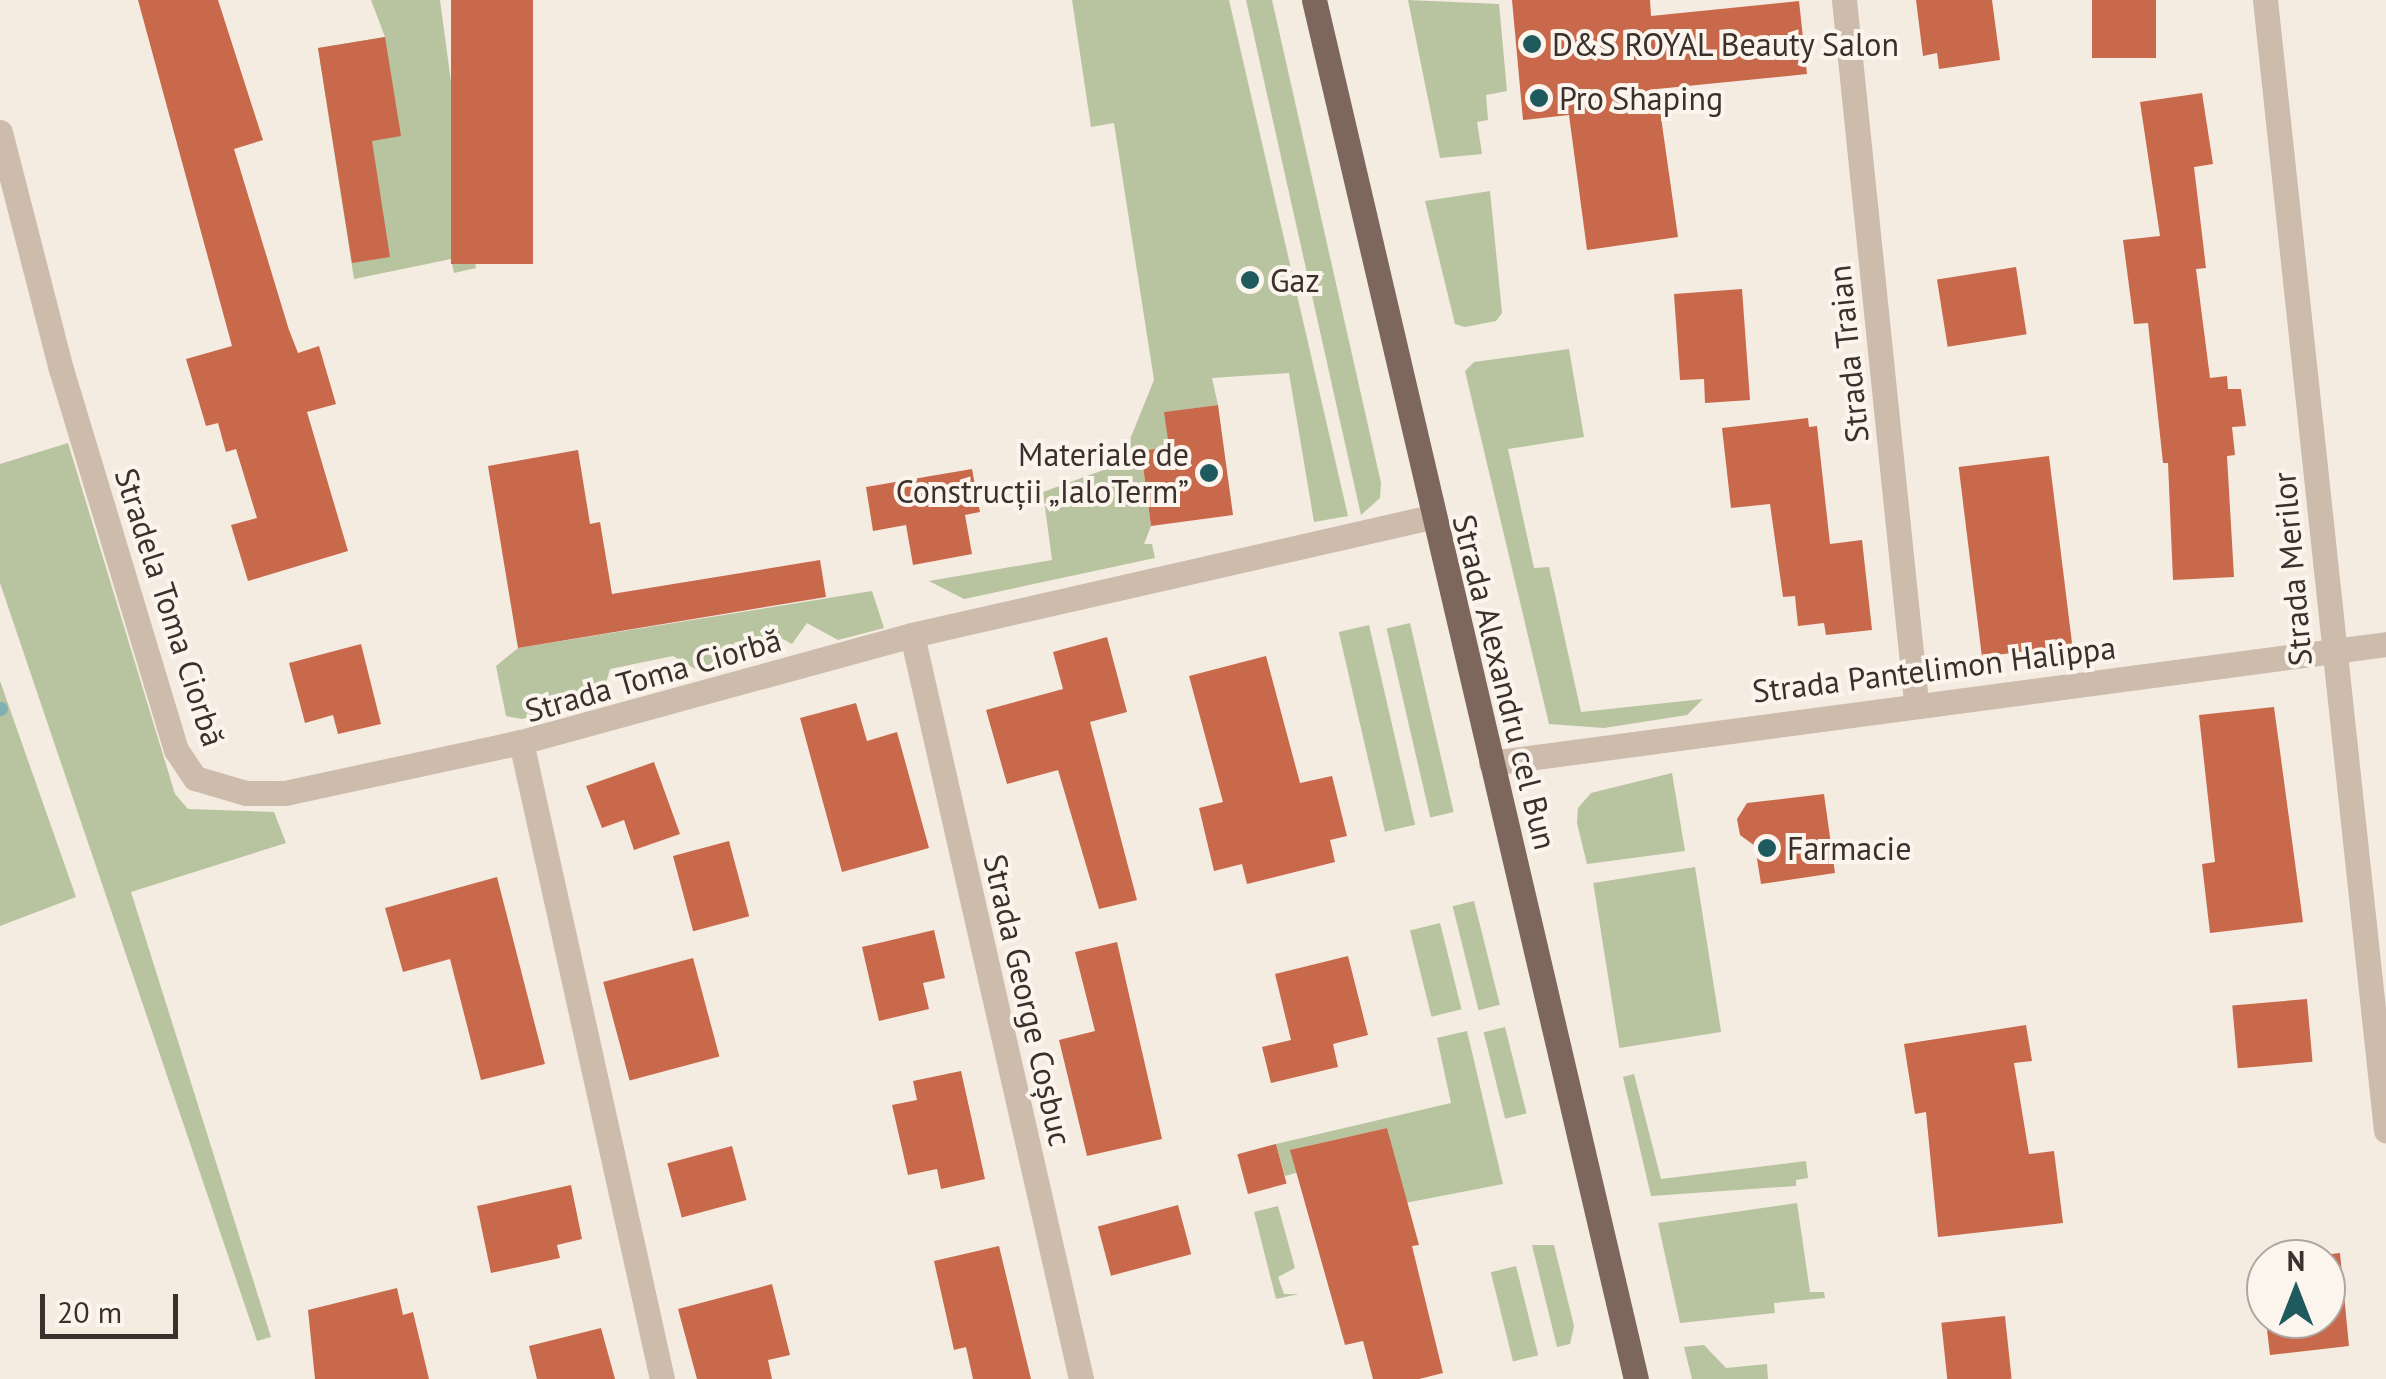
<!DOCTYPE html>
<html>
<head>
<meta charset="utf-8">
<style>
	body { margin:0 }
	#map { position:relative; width:2386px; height:1379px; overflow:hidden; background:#f4ebe1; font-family:"PT Sans",sans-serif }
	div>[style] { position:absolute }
	.green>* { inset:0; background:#b8c4a0; transform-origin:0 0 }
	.stream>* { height:14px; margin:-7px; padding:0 7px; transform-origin:7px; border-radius:7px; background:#7fb0b2 }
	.building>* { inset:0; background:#c8694b; transform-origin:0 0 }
	.minor>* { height:25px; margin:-12.5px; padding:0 12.5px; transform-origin:12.5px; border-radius:12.5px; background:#cdbbac }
	.major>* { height:25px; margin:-12.5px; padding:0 12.5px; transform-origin:12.5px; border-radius:12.5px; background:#7d675c }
	.dots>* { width:28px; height:28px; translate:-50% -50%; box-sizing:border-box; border:5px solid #fbf5ee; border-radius:50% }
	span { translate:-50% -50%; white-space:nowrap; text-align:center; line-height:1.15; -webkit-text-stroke:8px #fbf5ee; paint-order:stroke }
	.poi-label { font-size:32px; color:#3b302b }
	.left { translate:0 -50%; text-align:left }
	.right { translate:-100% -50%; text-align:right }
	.street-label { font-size:32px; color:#3b302b }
	.north { position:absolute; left:2246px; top:1239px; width:100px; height:100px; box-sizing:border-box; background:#fbf5ee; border:2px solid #aea6a0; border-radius:50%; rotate:0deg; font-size:28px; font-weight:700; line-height:40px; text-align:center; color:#3b302b }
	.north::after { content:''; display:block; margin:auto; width:35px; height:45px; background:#1f5a5e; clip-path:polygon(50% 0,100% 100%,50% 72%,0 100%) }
	.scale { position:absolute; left:40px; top:1294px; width:138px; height:45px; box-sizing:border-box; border:5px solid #3b302b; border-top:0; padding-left:12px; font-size:30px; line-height:35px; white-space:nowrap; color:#3b302b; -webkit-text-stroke:8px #fbf5ee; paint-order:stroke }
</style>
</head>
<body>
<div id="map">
	<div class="green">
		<div style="clip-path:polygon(371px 0,440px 0,476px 268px,454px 273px,451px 259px,354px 279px,318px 48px,385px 37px)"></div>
		<div style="clip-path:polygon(1072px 0,1229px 0,1348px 516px,1314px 522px,1289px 373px,1212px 378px,1218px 405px,1165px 412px,1169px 447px,1141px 452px,1151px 526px,1144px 544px,1152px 544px,1155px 558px,964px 599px,929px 581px,1052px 560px,1043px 492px,1120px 464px,1154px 380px,1114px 123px,1091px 127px)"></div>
		<div style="clip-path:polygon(1246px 0,1272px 0,1381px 483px,1380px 498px,1361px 515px)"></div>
		<div style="clip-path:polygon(1408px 0,1499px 4px,1507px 91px,1486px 95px,1488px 120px,1477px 122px,1482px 154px,1440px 158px)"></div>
		<div style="clip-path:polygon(1490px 191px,1502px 313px,1496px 321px,1465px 327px,1455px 324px,1425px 201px)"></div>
		<div style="clip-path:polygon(1569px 349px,1584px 437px,1508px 449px,1534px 568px,1549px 567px,1581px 712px,1703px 699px,1687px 715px,1604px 728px,1549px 724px,1465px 371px,1474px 362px)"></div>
		<div style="clip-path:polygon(68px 443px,175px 794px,188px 809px,274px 812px,286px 843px,131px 892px,271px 1337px,257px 1341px,0 583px,0 464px)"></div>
		<div style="clip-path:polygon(872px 591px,884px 628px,838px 640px,807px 623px,792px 644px,772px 633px,754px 657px,695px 669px,673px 656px,610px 669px,602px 697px,522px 719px,506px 716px,496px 666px,518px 648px)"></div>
		<div style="left:1410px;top:623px;width:194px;height:24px;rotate:77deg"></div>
		<div style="left:1369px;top:625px;width:205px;height:31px;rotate:77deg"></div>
		<div style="clip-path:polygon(0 681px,76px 897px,0 926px)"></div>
		<div style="clip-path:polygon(1672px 773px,1685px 851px,1587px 864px,1577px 823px,1578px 808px,1591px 793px)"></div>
		<div style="left:1695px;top:867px;width:167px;height:103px;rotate:81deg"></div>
		<div style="left:1474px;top:901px;width:107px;height:22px;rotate:76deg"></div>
		<div style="left:1440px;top:923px;width:89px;height:31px;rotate:76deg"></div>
		<div style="left:1505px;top:1027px;width:89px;height:22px;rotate:76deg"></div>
		<div style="clip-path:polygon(1467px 1031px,1503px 1184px,1405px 1203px,1387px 1128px,1308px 1146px,1313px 1168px,1285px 1176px,1276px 1144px,1451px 1103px,1437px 1038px)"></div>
		<div style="clip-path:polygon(1634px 1074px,1661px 1179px,1806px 1161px,1808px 1178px,1796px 1180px,1796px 1186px,1651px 1196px,1623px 1077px)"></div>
		<div style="clip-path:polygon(1797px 1203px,1810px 1292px,1824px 1292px,1825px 1298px,1774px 1303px,1775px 1313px,1680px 1323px,1658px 1223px)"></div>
		<div style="clip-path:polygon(1278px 1206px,1295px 1268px,1278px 1277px,1284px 1294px,1299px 1294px,1276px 1299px,1254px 1212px)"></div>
		<div style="clip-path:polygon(1532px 1245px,1554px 1245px,1574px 1326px,1570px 1344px,1557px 1347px)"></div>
		<div style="left:1516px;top:1266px;width:92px;height:26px;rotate:76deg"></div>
		<div style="clip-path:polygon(1704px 1345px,1726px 1368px,1767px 1364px,1768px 1379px,1692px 1379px,1684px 1347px)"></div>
	</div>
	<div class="stream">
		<div style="left:0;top:709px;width:1px"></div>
	</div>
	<div class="building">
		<div style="clip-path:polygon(138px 0,218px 0,263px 140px,234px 149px,289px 330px,298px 353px,319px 346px,336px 404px,307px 412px,348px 551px,248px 581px,231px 525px,257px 518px,236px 449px,226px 452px,218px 423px,206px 426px,186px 359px,232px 346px)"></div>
		<div style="left:451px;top:0;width:82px;height:264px"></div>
		<div style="clip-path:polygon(1512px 0,1650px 0,1651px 16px,1799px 1px,1807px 74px,1657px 89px,1678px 237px,1587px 250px,1569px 115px,1523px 120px)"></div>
		<div style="clip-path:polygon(1916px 0,1992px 0,2000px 60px,1939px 69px,1937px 53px,1923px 56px)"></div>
		<div style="left:2092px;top:0;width:64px;height:58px"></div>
		<div style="clip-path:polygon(385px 37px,401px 136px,372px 141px,390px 257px,352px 263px,318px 48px)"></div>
		<div style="clip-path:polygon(2202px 93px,2213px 164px,2194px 167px,2206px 268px,2196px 269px,2210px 378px,2227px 376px,2228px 389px,2241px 389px,2246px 426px,2232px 427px,2235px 455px,2227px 456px,2234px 577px,2173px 580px,2168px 463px,2163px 463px,2148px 323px,2134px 324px,2123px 240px,2160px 236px,2140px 102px)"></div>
		<div style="left:2016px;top:267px;width:68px;height:80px;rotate:81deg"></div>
		<div style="clip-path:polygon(1742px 289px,1750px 400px,1705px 403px,1704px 379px,1680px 380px,1674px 294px)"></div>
		<div style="clip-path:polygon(1218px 405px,1233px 515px,1151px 526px,1141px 451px,1169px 447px,1164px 412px)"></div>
		<div style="clip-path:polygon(1808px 418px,1809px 427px,1817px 426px,1830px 544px,1862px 540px,1872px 630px,1826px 635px,1824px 623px,1798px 626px,1795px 596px,1783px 597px,1770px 504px,1731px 508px,1722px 428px)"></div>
		<div style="clip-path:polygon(578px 450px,590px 524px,600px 522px,612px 594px,820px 560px,826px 597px,518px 648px,488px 466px)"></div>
		<div style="left:2049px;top:456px;width:191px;height:91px;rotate:83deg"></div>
		<div style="clip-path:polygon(972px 469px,980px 512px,965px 515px,972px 554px,913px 565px,906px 525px,873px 531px,866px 487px)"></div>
		<div style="clip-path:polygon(1107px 637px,1127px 712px,1090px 722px,1137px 900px,1099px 909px,1058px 770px,1007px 784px,986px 710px,1063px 689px,1053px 652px)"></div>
		<div style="clip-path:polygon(361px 644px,381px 724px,338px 734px,333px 715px,305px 723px,289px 663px)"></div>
		<div style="clip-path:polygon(1266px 656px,1300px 783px,1332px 776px,1347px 836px,1330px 840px,1335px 862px,1247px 884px,1242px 864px,1214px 871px,1199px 808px,1223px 802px,1189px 676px)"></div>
		<div style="clip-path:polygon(856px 703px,867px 741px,897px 732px,929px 848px,842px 872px,800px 718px)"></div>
		<div style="clip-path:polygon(2274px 707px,2303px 922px,2210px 933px,2202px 864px,2215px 862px,2199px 715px)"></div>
		<div style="clip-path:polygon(654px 762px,680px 834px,634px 850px,624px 820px,602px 828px,586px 786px)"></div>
		<div style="clip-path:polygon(1824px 794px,1835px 873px,1761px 884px,1755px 846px,1740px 835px,1737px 819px,1747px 803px)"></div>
		<div style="left:729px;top:841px;width:78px;height:58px;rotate:75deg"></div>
		<div style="clip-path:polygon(497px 877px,545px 1064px,481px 1080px,450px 959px,403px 972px,385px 908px)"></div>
		<div style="clip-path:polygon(934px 930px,945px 978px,923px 983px,929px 1009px,879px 1021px,862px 947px)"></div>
		<div style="clip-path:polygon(1117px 942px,1162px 1139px,1087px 1156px,1059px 1040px,1095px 1031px,1075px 952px)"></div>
		<div style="clip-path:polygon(1348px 956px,1368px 1035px,1333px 1044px,1338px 1067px,1271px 1083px,1262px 1047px,1291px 1040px,1275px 974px)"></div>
		<div style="left:693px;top:958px;width:102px;height:93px;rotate:75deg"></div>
		<div style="left:2307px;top:999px;width:63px;height:75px;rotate:85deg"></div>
		<div style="clip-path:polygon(2026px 1025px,2032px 1061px,2014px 1063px,2029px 1154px,2054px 1151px,2063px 1223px,1938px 1237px,1926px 1112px,1915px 1114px,1904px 1044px)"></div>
		<div style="clip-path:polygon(961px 1071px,985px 1179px,941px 1189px,937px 1169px,908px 1175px,892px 1105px,917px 1100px,913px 1081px)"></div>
		<div style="clip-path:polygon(1387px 1128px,1419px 1245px,1412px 1246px,1443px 1373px,1419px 1379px,1373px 1379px,1363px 1341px,1345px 1345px,1290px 1150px)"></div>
		<div style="left:1276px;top:1144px;width:41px;height:40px;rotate:75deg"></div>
		<div style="left:732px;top:1146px;width:56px;height:67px;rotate:75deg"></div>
		<div style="clip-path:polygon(571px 1185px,582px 1239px,557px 1245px,560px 1258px,491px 1273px,477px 1206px)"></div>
		<div style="left:1178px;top:1205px;width:51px;height:83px;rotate:75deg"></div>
		<div style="clip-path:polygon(999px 1246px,1031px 1379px,973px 1379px,966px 1347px,954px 1350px,934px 1261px)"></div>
		<div style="clip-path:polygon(2340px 1253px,2349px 1346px,2270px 1355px,2259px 1262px,2266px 1261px,2266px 1319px,2326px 1319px,2326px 1259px,2288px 1259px)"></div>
		<div style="clip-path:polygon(772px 1284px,790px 1355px,768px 1360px,772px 1379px,697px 1379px,678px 1309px)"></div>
		<div style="clip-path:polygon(397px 1288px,403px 1315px,413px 1312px,429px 1379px,315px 1379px,308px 1310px)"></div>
		<div style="left:2005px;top:1316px;width:63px;height:64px;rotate:84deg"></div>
		<div style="clip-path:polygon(601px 1328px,615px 1379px,537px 1379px,529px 1346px)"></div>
	</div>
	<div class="minor">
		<div style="left:1844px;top:0;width:706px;rotate:84.14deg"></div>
		<div style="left:2265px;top:0;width:1137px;rotate:83.89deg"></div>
		<div style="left:0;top:132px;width:245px;rotate:75.6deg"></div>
		<div style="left:61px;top:369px;width:398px;rotate:73.2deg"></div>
		<div style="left:176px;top:750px;width:34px;rotate:56deg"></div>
		<div style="left:195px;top:778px;width:53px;rotate:16.4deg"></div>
		<div style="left:246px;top:793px;width:39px"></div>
		<div style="left:285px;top:793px;width:241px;rotate:-12.2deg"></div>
		<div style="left:521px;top:742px;width:405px;rotate:-15.3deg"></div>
		<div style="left:912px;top:635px;width:532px;rotate:-12.81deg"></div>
		<div style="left:912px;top:635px;width:763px;rotate:77.2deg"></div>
		<div style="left:521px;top:742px;width:652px;rotate:77.52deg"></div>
		<div style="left:1491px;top:763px;width:903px;rotate:-7.57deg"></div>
	</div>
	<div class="major">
		<div style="left:1314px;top:0;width:1416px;rotate:76.86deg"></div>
	</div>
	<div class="dots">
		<div style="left:1532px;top:44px;background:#1f5a5e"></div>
		<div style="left:1539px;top:98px;background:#1f5a5e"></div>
		<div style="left:1250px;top:280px;background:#1f5a5e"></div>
		<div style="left:1209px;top:473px;background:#1f5a5e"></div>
		<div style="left:1767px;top:848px;background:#1f5a5e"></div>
	</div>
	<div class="poi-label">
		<span class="left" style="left:1552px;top:44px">D&amp;S ROYAL Beauty Salon</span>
		<span class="left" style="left:1559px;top:98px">Pro Shaping</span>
		<span class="left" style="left:1270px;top:280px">Gaz</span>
		<span class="right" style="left:1189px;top:473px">Materiale de<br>Construcții „IaloTerm”</span>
		<span class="left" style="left:1787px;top:848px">Farmacie</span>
	</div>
	<div class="street-label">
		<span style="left:1848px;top:354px;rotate:-96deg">Strada Traian</span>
		<span style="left:2292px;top:569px;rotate:-95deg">Strada Merilor</span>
		<span style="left:170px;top:607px;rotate:72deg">Stradela Toma Ciorbă</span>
		<span style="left:1934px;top:669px;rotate:-7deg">Strada Pantelimon Halippa</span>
		<span style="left:653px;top:675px;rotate:-16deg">Strada Toma Ciorbă</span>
		<span style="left:1505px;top:682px;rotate:76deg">Strada Alexandru cel Bun</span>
		<span style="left:1028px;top:1000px;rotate:77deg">Strada George Coșbuc</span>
	</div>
	<div class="north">N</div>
	<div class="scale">20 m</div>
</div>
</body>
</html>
